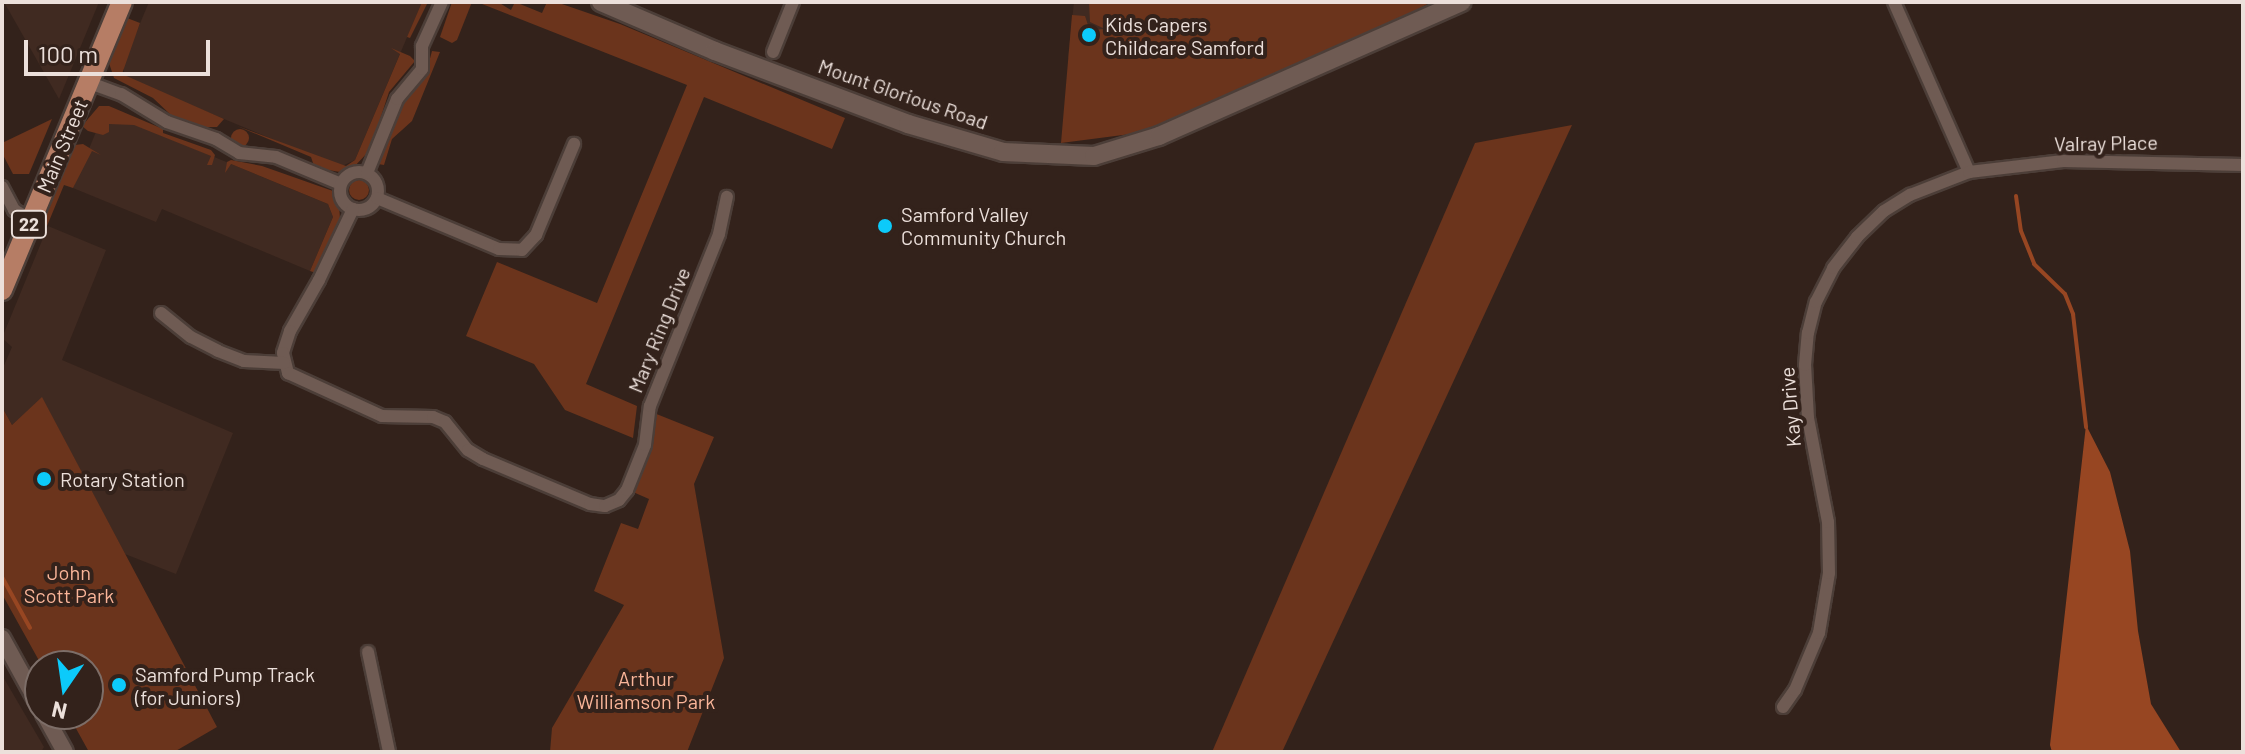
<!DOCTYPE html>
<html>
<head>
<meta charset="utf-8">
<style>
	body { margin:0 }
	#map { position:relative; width:2245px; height:754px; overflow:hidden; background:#33221b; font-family:Barlow,sans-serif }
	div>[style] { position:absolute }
	.built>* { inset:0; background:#402a21 }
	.green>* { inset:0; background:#6b341c }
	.round { border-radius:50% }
	.water>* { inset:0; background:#974622 }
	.stream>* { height:4px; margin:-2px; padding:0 2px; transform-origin:2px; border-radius:2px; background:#974622 }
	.roads { filter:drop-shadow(2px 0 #4c3e38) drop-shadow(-2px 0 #4c3e38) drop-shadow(0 2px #4c3e38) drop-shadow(0 -2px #4c3e38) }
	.minor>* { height:12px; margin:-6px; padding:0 6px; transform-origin:6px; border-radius:6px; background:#6f5b53 }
	.minor>.ring { margin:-6px; padding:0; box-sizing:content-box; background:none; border:12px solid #6f5b53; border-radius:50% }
	.tertiary>* { height:16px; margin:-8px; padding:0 8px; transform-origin:8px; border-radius:8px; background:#6f5b53 }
	.secondary>* { height:18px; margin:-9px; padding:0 9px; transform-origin:9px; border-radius:9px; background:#6f5b53 }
	.primary>* { height:20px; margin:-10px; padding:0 10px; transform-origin:10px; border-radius:10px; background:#b67d65 }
	.dots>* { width:22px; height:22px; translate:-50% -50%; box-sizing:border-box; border:4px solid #33221b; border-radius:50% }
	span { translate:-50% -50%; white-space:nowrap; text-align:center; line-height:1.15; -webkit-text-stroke:8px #33221b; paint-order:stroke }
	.shield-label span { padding:2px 6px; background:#33221b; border:2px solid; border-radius:6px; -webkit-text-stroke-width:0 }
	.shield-label { font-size:18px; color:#ece0db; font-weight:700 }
	.poi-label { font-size:20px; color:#ece0db }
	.left { translate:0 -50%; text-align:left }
	.street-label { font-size:20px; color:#ece0db }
	.park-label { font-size:20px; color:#fab599 }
	.frame { position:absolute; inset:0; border:4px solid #ece0db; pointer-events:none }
	.north { position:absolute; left:24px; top:650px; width:80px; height:80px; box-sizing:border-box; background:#33221b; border:2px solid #7d6e68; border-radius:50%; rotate:193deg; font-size:22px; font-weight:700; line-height:32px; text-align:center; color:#ece0db }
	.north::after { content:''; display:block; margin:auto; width:28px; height:36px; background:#0ccafa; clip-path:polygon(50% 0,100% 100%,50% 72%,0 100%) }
	.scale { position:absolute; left:24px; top:40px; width:186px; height:36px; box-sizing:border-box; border:4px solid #ece0db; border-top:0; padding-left:10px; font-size:24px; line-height:28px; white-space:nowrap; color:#ece0db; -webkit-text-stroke:6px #33221b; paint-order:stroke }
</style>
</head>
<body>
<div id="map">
	<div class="built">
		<div style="clip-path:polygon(4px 2px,99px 2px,59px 99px)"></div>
		<div style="clip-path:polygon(149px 2px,422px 2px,355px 160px,340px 167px,125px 78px,123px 64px)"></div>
		<div style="clip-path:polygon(1074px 2px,1134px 2px,1093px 54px,1068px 58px)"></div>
		<div style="clip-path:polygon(115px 116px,328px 204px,333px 217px,310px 271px,162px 209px,156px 222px,73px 188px,100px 122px)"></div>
		<div style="clip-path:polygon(48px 226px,106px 250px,62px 360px,233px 433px,176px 574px,125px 554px,42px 398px,12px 425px,2px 407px,2px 370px,12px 347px,2px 338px)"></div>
		<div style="clip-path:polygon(2px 675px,44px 747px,41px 752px,2px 752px)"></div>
	</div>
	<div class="green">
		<div style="clip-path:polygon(422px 2px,428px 2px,410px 38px,407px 37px)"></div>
		<div style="clip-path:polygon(452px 2px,472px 2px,457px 40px,452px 43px,440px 37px)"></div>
		<div style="clip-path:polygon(477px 2px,498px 2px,511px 10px,515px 2px,542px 13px,547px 2px,556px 2px,620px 24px,845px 118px,832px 149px,704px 97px,586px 384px,637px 406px,633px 438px,565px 410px,534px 364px,466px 336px,497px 262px,597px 303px,687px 85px)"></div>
		<div style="clip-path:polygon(1089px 2px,1103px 4px,1431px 2px,1352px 46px,1146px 132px,1061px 143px,1072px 15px,1085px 16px,1089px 28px,1085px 33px,1085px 41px,1092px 30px,1105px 29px,1090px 22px)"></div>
		<div style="clip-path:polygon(127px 18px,140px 23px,122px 74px,224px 119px,217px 127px,197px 127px,173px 117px,153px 98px,114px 78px,109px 63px)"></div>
		<div style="clip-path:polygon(391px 48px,410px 56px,415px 61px,389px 92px,370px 150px,353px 168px,340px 172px,322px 169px,314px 166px,311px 157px,237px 126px,346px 166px,355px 160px,400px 54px)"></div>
		<div style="clip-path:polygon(432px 51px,440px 52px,412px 121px,392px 139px,384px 165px,378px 164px,400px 107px,425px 77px)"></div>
		<div style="clip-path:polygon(99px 106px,109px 106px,163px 129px,163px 133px,211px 150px,215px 155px,212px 165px,207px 165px,211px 156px,134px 125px,109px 124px,109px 132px,103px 135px,88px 131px,82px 126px)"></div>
		<div style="clip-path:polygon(52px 119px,29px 174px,13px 174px,2px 153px,2px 143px)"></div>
		<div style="clip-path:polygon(1572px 125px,1282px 752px,1212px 752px,1475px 143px)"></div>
		<div class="round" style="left:231px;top:129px;width:18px;height:18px"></div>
		<div style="clip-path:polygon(83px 144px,101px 155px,92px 151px,73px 188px,64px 185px,47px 226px,41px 223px,75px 145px)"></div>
		<div style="clip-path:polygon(231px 160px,262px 166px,333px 191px,339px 203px,340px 219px,319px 274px,310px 271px,333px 217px,328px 204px,231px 164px,225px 173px,227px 162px)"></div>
		<div class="round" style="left:349px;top:180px;width:20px;height:20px"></div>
		<div style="clip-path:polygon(42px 397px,217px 727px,174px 752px,89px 752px,68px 714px,88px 714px,88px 666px,42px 666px,2px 594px,2px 407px,12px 425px)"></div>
		<div style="clip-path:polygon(654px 413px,714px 437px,694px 484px,724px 658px,687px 752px,550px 752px,552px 728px,624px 605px,594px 591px,621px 523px,638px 529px,649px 499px,633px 492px,654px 435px)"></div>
	</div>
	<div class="water">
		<div style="clip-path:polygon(2086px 425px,2110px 472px,2130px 551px,2138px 631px,2151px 704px,2181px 752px,2052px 752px,2050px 745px)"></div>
	</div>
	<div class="stream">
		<div style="left:2016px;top:196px;width:35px;rotate:82deg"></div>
		<div style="left:2021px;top:231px;width:35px;rotate:68deg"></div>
		<div style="left:2034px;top:264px;width:43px;rotate:44.1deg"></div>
		<div style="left:2065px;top:294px;width:22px;rotate:68deg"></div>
		<div style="left:2073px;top:314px;width:114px;rotate:83.4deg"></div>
		<div style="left:2px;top:577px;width:58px;rotate:61.2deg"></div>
	</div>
	<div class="roads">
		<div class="minor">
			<div style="left:1894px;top:2px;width:186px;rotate:66.2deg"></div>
			<div style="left:773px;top:52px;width:54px;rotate:-68.2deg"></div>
			<div style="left:90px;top:83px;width:33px;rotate:20deg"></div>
			<div style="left:121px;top:94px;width:54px;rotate:31.3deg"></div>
			<div style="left:167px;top:122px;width:52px;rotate:19.1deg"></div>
			<div style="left:216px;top:139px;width:27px;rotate:31deg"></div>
			<div style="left:239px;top:153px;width:37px;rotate:6deg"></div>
			<div style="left:276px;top:157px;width:70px;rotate:22.6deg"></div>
			<div class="ring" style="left:340px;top:172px;width:26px;height:26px"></div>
			<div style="left:367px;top:173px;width:80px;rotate:-67.9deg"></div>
			<div style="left:397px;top:99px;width:39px;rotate:-50deg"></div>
			<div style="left:422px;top:69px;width:23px;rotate:-90deg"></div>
			<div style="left:422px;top:46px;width:48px;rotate:-65.6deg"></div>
			<div style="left:2px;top:187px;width:26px;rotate:62deg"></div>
			<div style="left:14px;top:210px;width:20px;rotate:30deg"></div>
			<div style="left:377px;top:198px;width:132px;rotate:22.7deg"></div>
			<div style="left:499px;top:249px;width:23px;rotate:2deg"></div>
			<div style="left:522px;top:250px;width:21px;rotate:-47deg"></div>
			<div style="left:536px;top:235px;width:99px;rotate:-67.3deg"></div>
			<div style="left:353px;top:209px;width:79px;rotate:115.6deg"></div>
			<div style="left:319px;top:280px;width:59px;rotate:119.6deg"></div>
			<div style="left:290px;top:331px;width:23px;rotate:108deg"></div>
			<div style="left:283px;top:353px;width:21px;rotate:76deg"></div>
			<div style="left:288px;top:373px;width:103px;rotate:24.6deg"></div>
			<div style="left:382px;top:416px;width:51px;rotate:1.1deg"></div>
			<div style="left:433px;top:417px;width:13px;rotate:23deg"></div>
			<div style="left:445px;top:422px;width:36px;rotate:51deg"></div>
			<div style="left:468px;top:450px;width:17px;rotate:31deg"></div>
			<div style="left:483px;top:459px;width:116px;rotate:22.8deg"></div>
			<div style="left:590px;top:504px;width:15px;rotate:8deg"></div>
			<div style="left:605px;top:506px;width:15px;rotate:-23deg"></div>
			<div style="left:619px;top:500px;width:13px;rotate:-51deg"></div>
			<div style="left:627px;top:490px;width:48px;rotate:-68.2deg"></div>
			<div style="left:645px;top:445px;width:39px;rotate:-83deg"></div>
			<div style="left:650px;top:406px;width:185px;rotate:-68.1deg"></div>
			<div style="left:719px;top:234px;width:38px;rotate:-78deg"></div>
			<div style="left:161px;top:313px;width:38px;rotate:39deg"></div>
			<div style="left:191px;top:337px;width:30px;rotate:27deg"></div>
			<div style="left:218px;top:351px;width:28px;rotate:21deg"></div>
			<div style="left:244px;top:361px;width:40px;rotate:2.9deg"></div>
			<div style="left:368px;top:652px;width:102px;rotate:78.1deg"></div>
			<div style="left:1783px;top:707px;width:21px;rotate:-55deg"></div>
			<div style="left:1795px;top:690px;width:62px;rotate:-67.2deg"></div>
			<div style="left:1819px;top:633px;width:61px;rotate:-80.5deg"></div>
			<div style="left:1829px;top:573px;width:51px;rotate:-91.1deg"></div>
			<div style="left:1828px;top:522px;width:106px;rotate:-100.9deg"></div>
			<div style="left:1808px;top:418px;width:53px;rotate:-93.2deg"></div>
			<div style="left:1805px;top:365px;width:32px;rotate:-85deg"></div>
			<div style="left:1808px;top:333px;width:32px;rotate:-76deg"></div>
			<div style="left:1816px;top:302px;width:38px;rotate:-63deg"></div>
			<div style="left:1833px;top:268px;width:39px;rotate:-52deg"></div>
			<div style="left:1857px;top:237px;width:37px;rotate:-44deg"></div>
			<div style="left:1884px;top:211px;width:31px;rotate:-32deg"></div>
			<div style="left:1910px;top:195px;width:63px;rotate:-21.3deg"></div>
			<div style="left:1969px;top:172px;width:95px;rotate:-6.7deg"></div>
			<div style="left:2063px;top:161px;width:180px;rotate:1.3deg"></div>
		</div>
		<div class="tertiary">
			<div style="left:2px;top:638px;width:79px;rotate:61.2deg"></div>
			<div style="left:44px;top:714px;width:43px;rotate:61.1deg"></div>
		</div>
		<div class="secondary">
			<div style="left:601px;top:2px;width:124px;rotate:23.3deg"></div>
			<div style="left:715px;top:51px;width:206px;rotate:20.7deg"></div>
			<div style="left:908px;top:124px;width:99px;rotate:16.4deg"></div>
			<div style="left:1003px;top:152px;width:91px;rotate:2.5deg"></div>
			<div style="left:1094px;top:156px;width:68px;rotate:-17.1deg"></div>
			<div style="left:1159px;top:136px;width:331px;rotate:-23.9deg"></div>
		</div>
		<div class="primary">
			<div style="left:2px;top:290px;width:312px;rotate:-67.4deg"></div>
		</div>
	</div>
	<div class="dots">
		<div style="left:1089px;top:35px;background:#0ccafa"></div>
		<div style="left:885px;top:226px;background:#0ccafa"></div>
		<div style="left:44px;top:479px;background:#0ccafa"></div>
		<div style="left:119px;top:685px;background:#0ccafa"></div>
	</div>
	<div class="shield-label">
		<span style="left:29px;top:224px">22</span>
	</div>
	<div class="poi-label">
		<span class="left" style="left:1105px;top:36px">Kids Capers<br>Childcare Samford</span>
		<span class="left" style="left:901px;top:226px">Samford Valley<br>Community Church</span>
		<span class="left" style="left:60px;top:479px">Rotary Station</span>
		<span class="left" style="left:135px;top:686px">Samford Pump Track<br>(for Juniors)</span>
	</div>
	<div class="street-label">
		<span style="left:903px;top:94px;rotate:19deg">Mount Glorious Road</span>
		<span style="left:2106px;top:143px;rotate:-1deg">Valray Place</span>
		<span style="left:62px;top:146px;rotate:-67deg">Main Street</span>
		<span style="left:659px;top:330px;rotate:-68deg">Mary Ring Drive</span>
		<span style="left:1790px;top:407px;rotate:-95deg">Kay Drive</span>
	</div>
	<div class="park-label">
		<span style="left:69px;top:584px">John<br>Scott Park</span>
		<span style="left:646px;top:690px">Arthur<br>Williamson Park</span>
	</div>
	<div class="frame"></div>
	<div class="north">N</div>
	<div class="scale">100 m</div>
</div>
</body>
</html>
